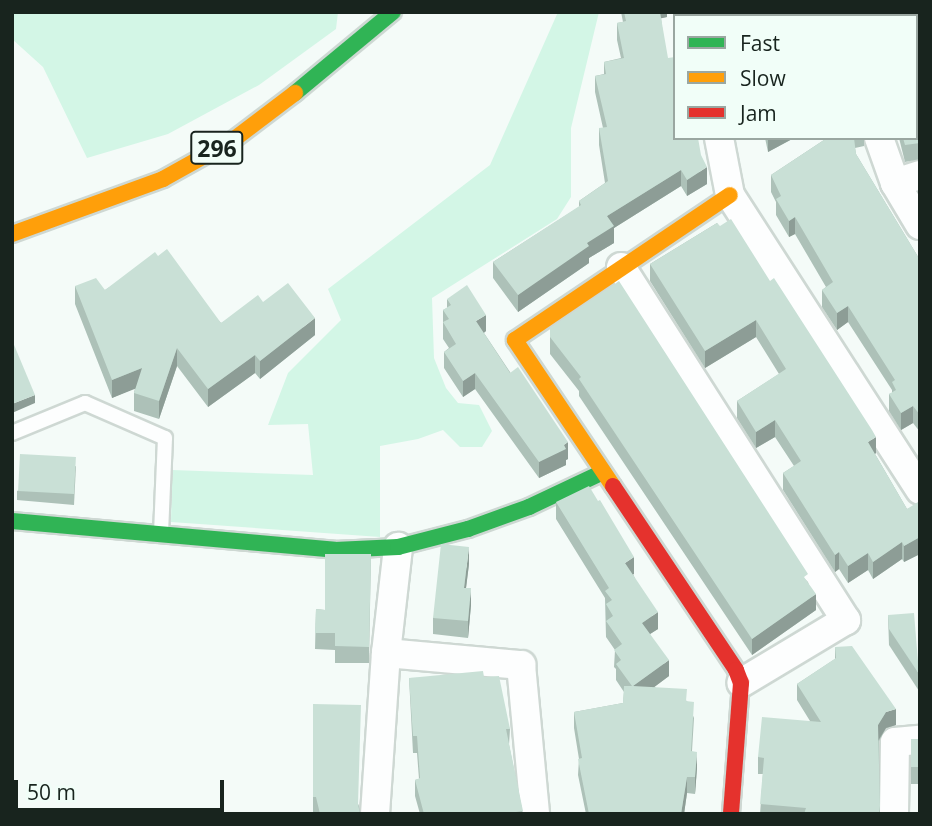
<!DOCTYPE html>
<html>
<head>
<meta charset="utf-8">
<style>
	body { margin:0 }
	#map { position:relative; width:932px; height:826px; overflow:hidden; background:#f4fbf8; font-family:"Open Sans",sans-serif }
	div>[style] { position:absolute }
	.green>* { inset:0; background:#d3f6e6 }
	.roads { filter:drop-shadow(2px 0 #ced8d3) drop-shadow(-2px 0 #ced8d3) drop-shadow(0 2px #ced8d3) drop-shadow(0 -2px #ced8d3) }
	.lane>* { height:14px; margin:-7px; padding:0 7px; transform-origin:7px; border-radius:7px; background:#fdfefe }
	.street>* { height:28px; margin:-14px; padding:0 14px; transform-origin:14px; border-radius:14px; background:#fdfefe }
	.fast>* { height:16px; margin:-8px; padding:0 8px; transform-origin:8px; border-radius:8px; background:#30b455 }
	.slow>* { height:16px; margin:-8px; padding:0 8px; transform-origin:8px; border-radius:8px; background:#ff9f0a }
	.jam>* { height:16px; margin:-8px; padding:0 8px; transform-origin:8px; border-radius:8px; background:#e5322d }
	.wall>* { inset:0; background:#adc1b8; transform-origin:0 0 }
	.shaded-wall>* { inset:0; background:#8d9d96; transform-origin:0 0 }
	.building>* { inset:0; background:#c9e0d6; transform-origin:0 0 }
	span { translate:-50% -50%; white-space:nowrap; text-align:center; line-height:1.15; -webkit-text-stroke:7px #f1fef8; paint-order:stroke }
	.shield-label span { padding:2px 5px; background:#f1fef8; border:2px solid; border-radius:5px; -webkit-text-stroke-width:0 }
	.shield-label { font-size:23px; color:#18241e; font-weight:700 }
	.frame { position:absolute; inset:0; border:14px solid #18241e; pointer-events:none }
	.legend { position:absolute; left:673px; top:14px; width:245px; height:126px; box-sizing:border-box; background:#f1fef8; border:2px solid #9aa7a1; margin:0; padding:9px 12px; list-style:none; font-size:21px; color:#18241e }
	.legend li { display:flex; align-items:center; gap:14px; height:35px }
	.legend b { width:35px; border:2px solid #9aa7a1 }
	.scale { position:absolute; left:14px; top:780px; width:210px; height:32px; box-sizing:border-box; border:4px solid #18241e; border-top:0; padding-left:9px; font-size:21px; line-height:24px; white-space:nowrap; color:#18241e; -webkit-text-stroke:5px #f1fef8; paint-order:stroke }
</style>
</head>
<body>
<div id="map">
	<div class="green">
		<div style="clip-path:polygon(12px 12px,338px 12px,336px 29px,259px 85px,168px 134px,87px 158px,43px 67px,12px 39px)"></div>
		<div style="clip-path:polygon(558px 12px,599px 12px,571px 128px,571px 197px,557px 219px,432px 298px,434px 358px,446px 388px,458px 403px,479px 405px,492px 431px,482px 447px,460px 447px,443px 430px,418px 439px,380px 446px,380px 537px,171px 522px,172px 470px,313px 475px,308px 424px,268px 425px,288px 373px,341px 320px,328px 289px,490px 165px)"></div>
	</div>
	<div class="roads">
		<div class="lane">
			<div style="left:12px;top:433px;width:79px;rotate:-22.3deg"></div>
			<div style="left:85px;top:403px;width:87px;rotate:23.6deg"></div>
			<div style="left:165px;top:438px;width:95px;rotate:92.4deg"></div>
		</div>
		<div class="street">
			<div style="left:696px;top:12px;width:4px;rotate:76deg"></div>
			<div style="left:858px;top:12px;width:4px;rotate:90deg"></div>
			<div style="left:719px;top:138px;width:58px;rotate:79.1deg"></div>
			<div style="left:730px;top:195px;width:351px;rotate:57.2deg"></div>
			<div style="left:879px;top:138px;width:48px;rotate:70.4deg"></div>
			<div style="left:895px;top:183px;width:49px;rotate:59.2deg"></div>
			<div style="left:895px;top:183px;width:26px;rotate:-18deg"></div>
			<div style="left:621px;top:267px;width:419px;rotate:57.5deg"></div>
			<div style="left:846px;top:620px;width:122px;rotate:149deg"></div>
			<div style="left:386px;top:653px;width:136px;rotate:5.1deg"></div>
			<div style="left:521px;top:665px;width:150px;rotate:84.6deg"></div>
			<div style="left:375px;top:814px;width:161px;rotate:-86.1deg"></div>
			<div style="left:386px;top:653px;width:107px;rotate:-83.5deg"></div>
			<div style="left:894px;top:814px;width:72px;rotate:-89.2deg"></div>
			<div style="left:895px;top:742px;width:25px;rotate:-5deg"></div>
		</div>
		<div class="fast">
			<div style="left:295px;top:93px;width:127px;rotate:-39.6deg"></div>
			<div style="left:12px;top:521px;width:324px;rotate:5.1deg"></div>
			<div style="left:335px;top:550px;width:63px;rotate:-2.7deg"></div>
			<div style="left:398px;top:547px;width:72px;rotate:-14.4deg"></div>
			<div style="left:468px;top:529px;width:65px;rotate:-19.8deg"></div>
			<div style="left:529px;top:507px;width:82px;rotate:-25.3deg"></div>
		</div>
		<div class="slow">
			<div style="left:12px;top:234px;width:161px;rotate:-20deg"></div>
			<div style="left:163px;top:179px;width:80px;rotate:-29.1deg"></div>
			<div style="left:233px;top:140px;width:78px;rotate:-37.2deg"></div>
			<div style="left:613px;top:486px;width:176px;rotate:-123.9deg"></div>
			<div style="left:515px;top:340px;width:259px;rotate:-34deg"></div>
		</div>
		<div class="jam">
			<div style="left:613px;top:486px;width:221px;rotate:56.2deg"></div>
			<div style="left:736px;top:670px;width:14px;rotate:69deg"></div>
			<div style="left:741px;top:683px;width:131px;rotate:94.4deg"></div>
		</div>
	</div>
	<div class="wall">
		<div style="clip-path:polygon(621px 12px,667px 12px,667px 17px,661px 18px,675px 138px,707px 184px,687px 196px,681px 186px,614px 228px,614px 243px,589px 258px,589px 263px,518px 312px,493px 278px,493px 262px,579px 207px,579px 201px,605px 183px,599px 145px,599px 128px,603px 128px,595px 92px,595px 76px,604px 74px,604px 62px,621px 58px,617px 40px,617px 23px,623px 22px)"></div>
		<div style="clip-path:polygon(896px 12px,920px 12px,920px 159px,905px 162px,899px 138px,916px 138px,916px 16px,897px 16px)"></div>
		<div style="clip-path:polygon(765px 138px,794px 138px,768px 152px)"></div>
		<div style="clip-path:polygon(827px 138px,864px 138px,864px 146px,855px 148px,856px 154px,920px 260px,920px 432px,913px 423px,901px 430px,889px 411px,889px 394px,892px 393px,892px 390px,848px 322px,837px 330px,822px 307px,822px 290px,826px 287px,795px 234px,789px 237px,776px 215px,776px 202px,771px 192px,771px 175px)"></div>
		<div style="clip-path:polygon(717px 223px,876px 453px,875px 454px,907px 509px,920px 504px,920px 554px,904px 562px,902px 559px,873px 579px,868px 570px,848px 583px,839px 569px,835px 572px,783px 490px,783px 473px,794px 466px,775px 437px,756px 448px,737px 418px,737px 401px,779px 374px,756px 337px,705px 368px,650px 281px,650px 264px)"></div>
		<div style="clip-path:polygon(158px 256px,221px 323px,263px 302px,315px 335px,260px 379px,255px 373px,208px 407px,177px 366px,159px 419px,134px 411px,134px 393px,135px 388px,112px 398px,75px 304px,75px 286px,105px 290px)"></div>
		<div style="clip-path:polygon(447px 299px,486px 331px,484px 333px,568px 459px,566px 460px,566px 465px,539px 478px,475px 389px,463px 397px,444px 368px,444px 352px,449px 348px,443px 339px,443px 310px,447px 308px)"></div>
		<div style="clip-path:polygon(550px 328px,808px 582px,816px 610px,752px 655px,579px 396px,579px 391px,550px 354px)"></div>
		<div style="clip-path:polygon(76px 466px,74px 505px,17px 500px,17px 491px)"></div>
		<div style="clip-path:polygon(556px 502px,634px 574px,633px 574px,658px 629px,650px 634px,669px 676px,654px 687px,687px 701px,694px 718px,692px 751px,697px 768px,695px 794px,687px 793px,684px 814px,586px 814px,578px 775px,579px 759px,574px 728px,574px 712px,623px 703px,624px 692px,616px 680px,616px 669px,614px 667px,615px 650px,606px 637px,605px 598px,556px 519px)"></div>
		<div style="clip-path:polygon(371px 554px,369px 663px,335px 663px,335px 650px,315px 649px,316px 609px,325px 610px)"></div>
		<div style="clip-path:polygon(469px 564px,466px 588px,471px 605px,468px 638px,433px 634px,433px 618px)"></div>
		<div style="clip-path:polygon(888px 615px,919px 674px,919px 691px,889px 645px)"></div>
		<div style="clip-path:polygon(835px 647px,896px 725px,886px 728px,879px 741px,880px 814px,760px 814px,763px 774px,758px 774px,758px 757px,810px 721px,797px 700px,797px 684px,835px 659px)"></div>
		<div style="clip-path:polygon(484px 677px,510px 729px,509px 745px,523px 814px,420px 814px,415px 796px,415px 780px,419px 779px,417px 753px,413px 753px,409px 678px)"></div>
		<div style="clip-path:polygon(313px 704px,359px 806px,360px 814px,313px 814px)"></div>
		<div style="left:920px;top:739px;width:45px;height:9px;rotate:90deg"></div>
	</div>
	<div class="shaded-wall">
		<div style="clip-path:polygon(658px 12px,667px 12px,667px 17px,658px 19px)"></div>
		<div style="clip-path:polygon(768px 138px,794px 138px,768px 152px)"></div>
		<div style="clip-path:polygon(707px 167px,707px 184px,687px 196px,687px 180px)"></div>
		<div style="clip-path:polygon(681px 170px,681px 186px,614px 228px,614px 243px,589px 258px,589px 263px,518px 312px,518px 295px,587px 243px,607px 216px)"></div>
		<div style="clip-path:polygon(795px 217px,795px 234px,789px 237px,789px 221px)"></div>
		<div style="left:920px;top:229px;width:17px;height:2px;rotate:90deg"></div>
		<div style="clip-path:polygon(848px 306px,848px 322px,837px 330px,837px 313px)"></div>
		<div style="clip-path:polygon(486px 315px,486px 331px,476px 338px,476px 321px)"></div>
		<div style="clip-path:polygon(315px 318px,315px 335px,260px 379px,260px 361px)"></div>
		<div style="clip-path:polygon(756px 320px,756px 337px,705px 368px,705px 351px)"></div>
		<div style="clip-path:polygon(177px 348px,177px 366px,159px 419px,159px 401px)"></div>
		<div style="clip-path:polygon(255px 355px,255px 373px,208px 407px,208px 389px)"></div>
		<div style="clip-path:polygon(142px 368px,142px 386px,112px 398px,112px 380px)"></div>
		<div style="clip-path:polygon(475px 373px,475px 389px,463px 397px,463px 381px)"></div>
		<div style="clip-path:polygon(35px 395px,35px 403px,12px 413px,12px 404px)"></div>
		<div style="clip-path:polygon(913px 406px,913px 423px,901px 430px,901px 413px)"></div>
		<div style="clip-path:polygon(775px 420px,775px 437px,756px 448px,756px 432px)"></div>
		<div style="clip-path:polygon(876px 437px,876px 453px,868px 459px,868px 442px)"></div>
		<div style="clip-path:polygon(568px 442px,568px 459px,566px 460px,566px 465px,539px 478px,539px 462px)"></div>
		<div style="clip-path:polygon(920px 537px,920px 554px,904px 562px,904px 546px)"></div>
		<div style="clip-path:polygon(902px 542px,902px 559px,873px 579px,873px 562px)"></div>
		<div style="clip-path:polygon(469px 547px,469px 564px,464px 604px,464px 588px)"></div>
		<div style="clip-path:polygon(839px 552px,839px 569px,835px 572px,835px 555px)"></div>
		<div style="clip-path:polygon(868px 553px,868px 570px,848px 583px,848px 566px)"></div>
		<div style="clip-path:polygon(634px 557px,634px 574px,625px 579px,625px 563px)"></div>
		<div style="clip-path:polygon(471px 588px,471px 605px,468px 638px,468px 621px)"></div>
		<div style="clip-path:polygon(816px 594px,816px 610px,752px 655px,752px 639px)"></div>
		<div style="clip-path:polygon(658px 612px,658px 629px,642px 639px,642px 623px)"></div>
		<div style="clip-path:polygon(669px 660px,669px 676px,633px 703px,633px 686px)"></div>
		<div style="clip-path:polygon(896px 709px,896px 725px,886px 728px,878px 741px,878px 725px,886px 712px)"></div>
		<div style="clip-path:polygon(697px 752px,697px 768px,695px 794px,695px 777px)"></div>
		<div style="clip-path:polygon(687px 777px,687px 793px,684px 814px,681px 814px)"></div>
	</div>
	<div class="building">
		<div style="clip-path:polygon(624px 12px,660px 12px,668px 58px,675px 57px,675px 138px,698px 138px,701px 155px,707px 167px,687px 180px,681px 170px,607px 216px,614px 226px,587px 243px,589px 246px,518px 295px,493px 262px,581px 205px,579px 201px,608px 181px,599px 128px,607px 127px,595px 76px,606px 74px,604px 62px,624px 58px,617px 23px,626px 21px)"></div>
		<div style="left:738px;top:12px;width:110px;height:4px"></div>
		<div style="clip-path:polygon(898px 12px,920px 12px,920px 143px,905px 145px,903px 138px,916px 138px,916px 16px,898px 16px)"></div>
		<div style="clip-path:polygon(827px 138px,854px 138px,856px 154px,920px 260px,920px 415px,913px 406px,901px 413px,889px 394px,896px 390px,892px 382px,895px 380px,848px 306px,837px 313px,822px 290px,833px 282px,795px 217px,789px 221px,776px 199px,781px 196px,771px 175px)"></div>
		<div style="clip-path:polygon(731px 219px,770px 281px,774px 278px,872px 430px,876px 437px,868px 442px,907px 509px,918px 502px,920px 504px,920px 537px,904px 546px,902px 542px,873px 562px,868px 553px,848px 566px,839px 552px,835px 555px,783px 473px,801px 461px,775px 420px,756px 432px,737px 401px,786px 369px,756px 320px,705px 351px,650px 264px,717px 223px,720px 226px)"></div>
		<div style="clip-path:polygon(167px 249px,221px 323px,258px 295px,263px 302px,288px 283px,315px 318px,260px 361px,255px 355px,208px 389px,177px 348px,159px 401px,134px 393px,142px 368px,112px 380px,75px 286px,96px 278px,105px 290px,155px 252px,158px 256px)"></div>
		<div style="clip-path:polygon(619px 281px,808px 574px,804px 577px,816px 594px,752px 639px,579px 379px,581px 377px,550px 337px,550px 328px)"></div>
		<div style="clip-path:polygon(467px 285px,486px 315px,476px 321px,510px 373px,518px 367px,568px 442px,564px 445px,566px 449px,539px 462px,475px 373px,463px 381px,444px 352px,456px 344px,443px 322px,449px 319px,443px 310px,451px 305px,447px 299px)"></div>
		<div style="clip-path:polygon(12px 340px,35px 395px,12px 404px)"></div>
		<div style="left:20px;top:454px;width:56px;height:37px;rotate:3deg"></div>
		<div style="clip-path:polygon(589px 486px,598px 501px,600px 500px,634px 557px,625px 563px,658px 612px,642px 623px,669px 660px,633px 686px,687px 689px,686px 701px,694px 702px,691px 751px,697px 752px,695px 777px,687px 777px,681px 814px,589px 814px,578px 759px,582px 758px,574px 712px,623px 703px,624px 686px,632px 686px,616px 664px,621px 660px,614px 650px,622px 644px,606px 621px,613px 616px,606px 604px,612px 600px,605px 591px,609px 588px,556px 502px)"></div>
		<div style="clip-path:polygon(441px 544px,469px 547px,464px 588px,471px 588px,468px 621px,433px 618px)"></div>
		<div style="clip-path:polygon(325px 554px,371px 554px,369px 647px,335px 646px,335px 633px,315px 633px,316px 609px,325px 610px)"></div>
		<div style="clip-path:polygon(914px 613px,919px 674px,889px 629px,888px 615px)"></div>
		<div style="clip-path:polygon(852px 646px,896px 709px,886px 712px,878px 725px,880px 806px,879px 814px,804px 814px,806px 808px,760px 804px,764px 758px,758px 757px,762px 717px,821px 722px,797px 684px,836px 658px,835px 647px)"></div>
		<div style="clip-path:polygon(483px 671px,484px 677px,499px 676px,510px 729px,506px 729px,523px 811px,516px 812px,516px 814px,424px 814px,415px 780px,420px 778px,417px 736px,413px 736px,409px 678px)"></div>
		<div style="clip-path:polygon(313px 704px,361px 705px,358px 804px,360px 814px,320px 814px,316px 797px,313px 797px)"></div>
		<div style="left:920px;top:739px;width:28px;height:9px;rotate:90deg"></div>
	</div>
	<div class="shield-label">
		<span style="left:217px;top:148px">296</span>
	</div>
	<div class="frame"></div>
	<ul class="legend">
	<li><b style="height:9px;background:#30b455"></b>Fast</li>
	<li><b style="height:9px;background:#ff9f0a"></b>Slow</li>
	<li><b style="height:9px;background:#e5322d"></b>Jam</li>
	</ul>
	<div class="scale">50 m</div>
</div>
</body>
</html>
